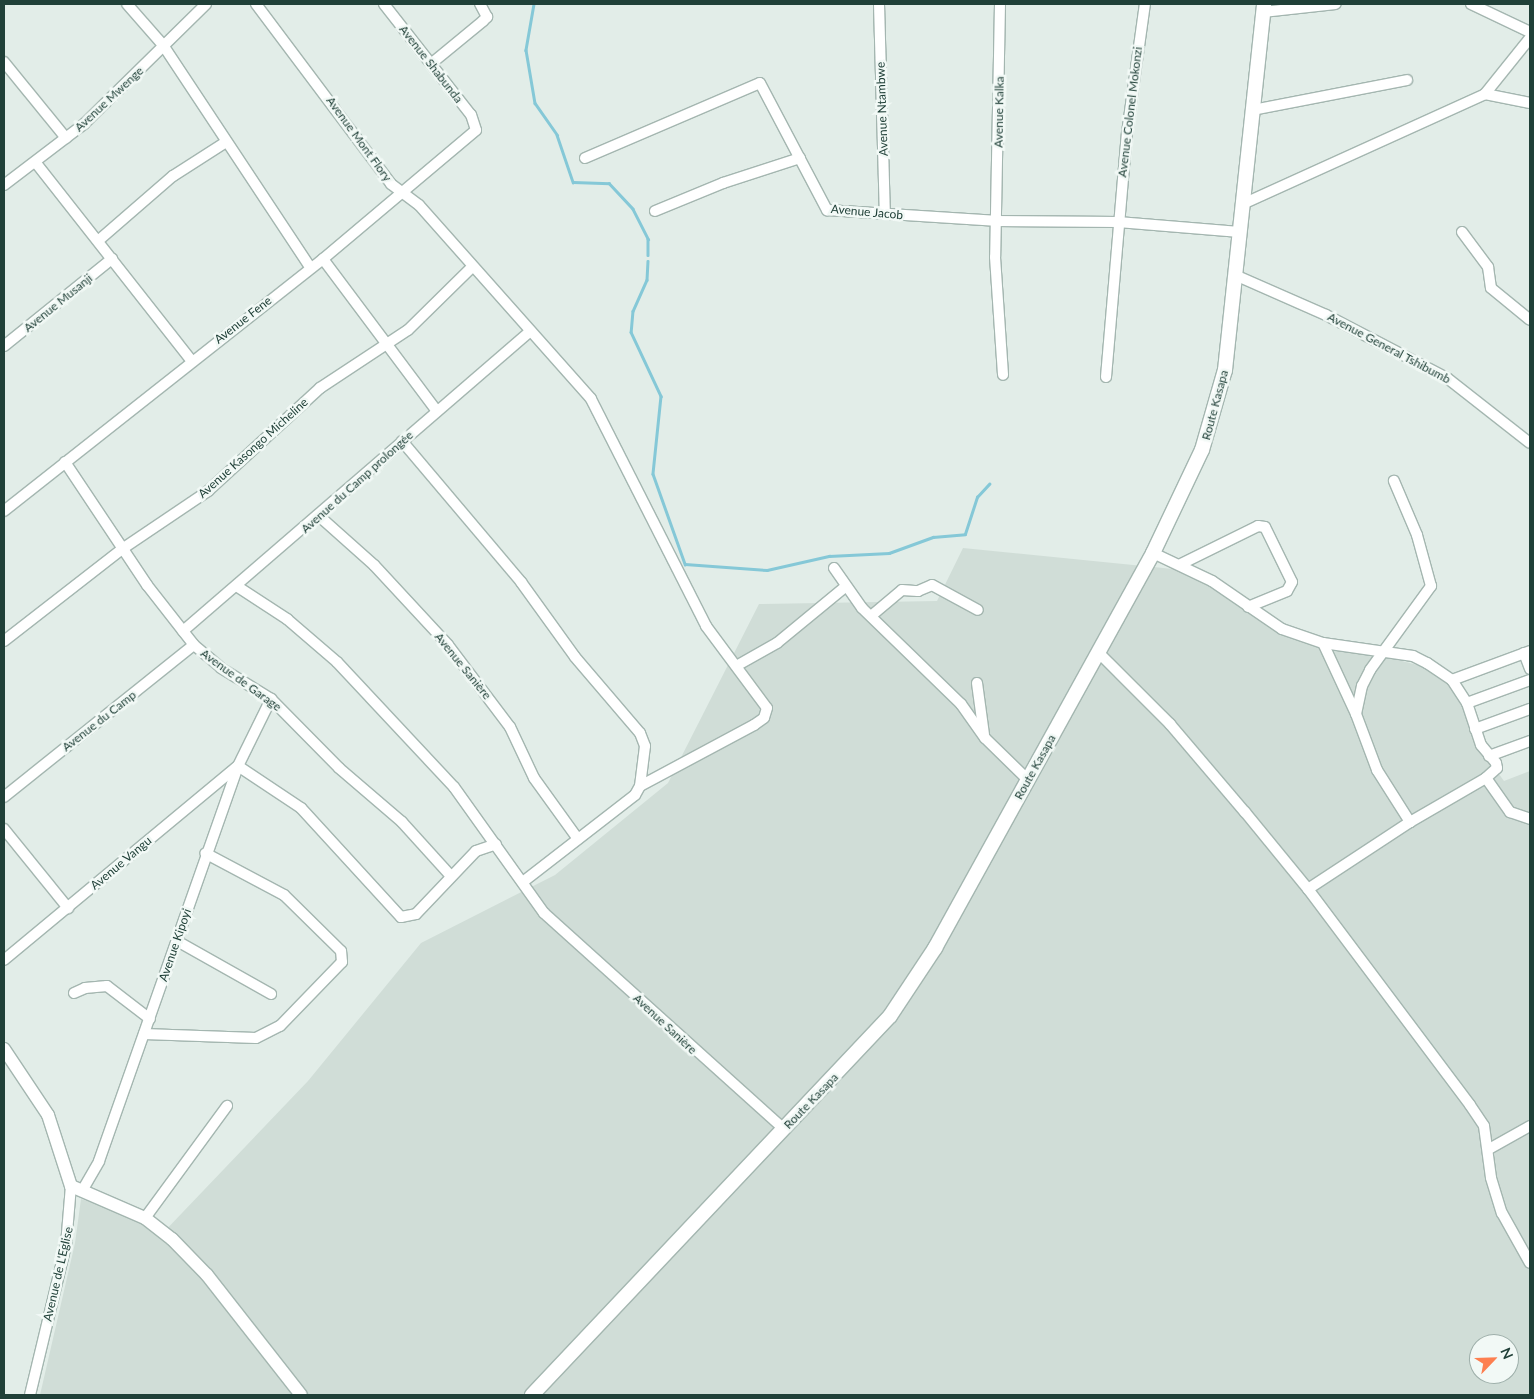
<!DOCTYPE html>
<html>
<head>
<meta charset="utf-8">
<style>
	body { margin:0 }
	#map { position:relative; width:1534px; height:1399px; overflow:hidden; background:#e2ede8; font-family:Lato,sans-serif }
	div>[style] { position:absolute }
	.built>* { inset:0; background:#d0ddd7 }
	.stream>* { height:2.5px; margin:-1.25px; padding:0 1.25px; transform-origin:1.25px; border-radius:1.25px; background:#85c8d7 }
	.roads { filter:drop-shadow(1px 0 #a4b6b0) drop-shadow(-1px 0 #a4b6b0) drop-shadow(0 1px #a4b6b0) drop-shadow(0 -1px #a4b6b0) }
	.minor>* { height:10px; margin:-5px; padding:0 5px; transform-origin:5px; border-radius:5px; background:#fff }
	.tertiary>* { height:12px; margin:-6px; padding:0 6px; transform-origin:6px; border-radius:6px; background:#fff }
	.secondary>* { height:14px; margin:-7px; padding:0 7px; transform-origin:7px; border-radius:7px; background:#fff }
	span { translate:-50% -50%; white-space:nowrap; text-align:center; line-height:1.15; -webkit-text-stroke:5px #f2f9f6; paint-order:stroke }
	.street-label { font-size:12px; color:#204038 }
	.frame { position:absolute; inset:0; border:5px solid #204038; pointer-events:none }
	.north { position:absolute; left:1469px; top:1334px; width:50px; height:50px; box-sizing:border-box; background:#f2f9f6; border:1px solid #9eafaa; border-radius:50%; rotate:66deg; font-size:14px; font-weight:700; line-height:20px; text-align:center; color:#204038 }
	.north::after { content:''; display:block; margin:auto; width:18px; height:22px; background:#fd7f50; clip-path:polygon(50% 0,100% 100%,50% 72%,0 100%) }
</style>
</head>
<body>
<div id="map">
	<div class="built">
		<div style="clip-path:polygon(evenodd,963px 548px,1183px 570px,1290px 636px,1331px 649px,1383px 656px,1425px 667px,1458px 691px,1488px 759px,1504px 781px,1530px 771px,1530px 1395px,40px 1395px,75px 1243px,81px 1199px,119px 1211px,161px 1235px,308px 1081px,421px 943px,555px 875px,668px 783px,759px 604px,937px 601px,963px 548px,1479px 1344px,1509px 1344px,1509px 1374px,1479px 1374px,1479px 1344px)"></div>
	</div>
	<div class="stream">
		<div style="left:534px;top:4px;width:47px;rotate:99.9deg"></div>
		<div style="left:526px;top:50px;width:54px;rotate:80.4deg"></div>
		<div style="left:535px;top:103px;width:39px;rotate:55deg"></div>
		<div style="left:557px;top:135px;width:50px;rotate:71.2deg"></div>
		<div style="left:573px;top:182px;width:36px;rotate:2deg"></div>
		<div style="left:609px;top:183px;width:35px;rotate:47deg"></div>
		<div style="left:633px;top:209px;width:34px;rotate:63deg"></div>
		<div style="left:648px;top:239px;width:16px;rotate:90deg"></div>
		<div style="left:648px;top:261px;width:19px;rotate:93deg"></div>
		<div style="left:647px;top:280px;width:34px;rotate:114deg"></div>
		<div style="left:633px;top:311px;width:21px;rotate:95deg"></div>
		<div style="left:631px;top:332px;width:71px;rotate:64.9deg"></div>
		<div style="left:661px;top:396px;width:78px;rotate:95.9deg"></div>
		<div style="left:653px;top:474px;width:96px;rotate:70.4deg"></div>
		<div style="left:685px;top:564px;width:82px;rotate:4.2deg"></div>
		<div style="left:767px;top:570px;width:64px;rotate:-12.7deg"></div>
		<div style="left:829px;top:556px;width:60px;rotate:-2.9deg"></div>
		<div style="left:889px;top:553px;width:47px;rotate:-20deg"></div>
		<div style="left:933px;top:537px;width:32px;rotate:-5deg"></div>
		<div style="left:965px;top:534px;width:39px;rotate:-72deg"></div>
		<div style="left:977px;top:497px;width:18px;rotate:-47deg"></div>
	</div>
	<div class="roads">
		<div class="minor">
			<div style="left:127px;top:4px;width:55px;rotate:48.7deg"></div>
			<div style="left:163px;top:45px;width:266px;rotate:56.5deg"></div>
			<div style="left:256px;top:4px;width:225px;rotate:53.1deg"></div>
			<div style="left:391px;top:184px;width:35px;rotate:37deg"></div>
			<div style="left:419px;top:205px;width:259px;rotate:48.4deg"></div>
			<div style="left:591px;top:399px;width:254px;rotate:63.1deg"></div>
			<div style="left:706px;top:626px;width:102px;rotate:53.4deg"></div>
			<div style="left:767px;top:708px;width:10px;rotate:107deg"></div>
			<div style="left:764px;top:718px;width:12px;rotate:145deg"></div>
			<div style="left:754px;top:725px;width:129px;rotate:151.8deg"></div>
			<div style="left:879px;top:4px;width:210px;rotate:88.4deg"></div>
			<div style="left:1000px;top:4px;width:253px;rotate:91.1deg"></div>
			<div style="left:995px;top:257px;width:118px;rotate:86.1deg"></div>
			<div style="left:1471px;top:4px;width:65px;rotate:25.4deg"></div>
			<div style="left:1263px;top:12px;width:73px;rotate:-6.3deg"></div>
			<div style="left:4px;top:62px;width:98px;rotate:50.8deg"></div>
			<div style="left:432px;top:63px;width:66px;rotate:-39.5deg"></div>
			<div style="left:483px;top:21px;width:6px;rotate:-45deg"></div>
			<div style="left:487px;top:17px;width:15px;rotate:-118deg"></div>
			<div style="left:1485px;top:94px;width:72px;rotate:-51.2deg"></div>
			<div style="left:1253px;top:110px;width:157px;rotate:-11deg"></div>
			<div style="left:585px;top:158px;width:190px;rotate:-23.2deg"></div>
			<div style="left:760px;top:83px;width:144px;rotate:62.2deg"></div>
			<div style="left:827px;top:210px;width:168px;rotate:3.7deg"></div>
			<div style="left:995px;top:221px;width:123px;rotate:0.5deg"></div>
			<div style="left:1118px;top:222px;width:122px;rotate:4.7deg"></div>
			<div style="left:36px;top:163px;width:252px;rotate:51.8deg"></div>
			<div style="left:4px;top:185px;width:101px;rotate:-37.3deg"></div>
			<div style="left:84px;top:124px;width:171px;rotate:-44.5deg"></div>
			<div style="left:1245px;top:203px;width:264px;rotate:-24.4deg"></div>
			<div style="left:1485px;top:94px;width:46px;rotate:11.3deg"></div>
			<div style="left:655px;top:211px;width:74px;rotate:-22.4deg"></div>
			<div style="left:723px;top:183px;width:81px;rotate:-18deg"></div>
			<div style="left:1462px;top:232px;width:44px;rotate:53.4deg"></div>
			<div style="left:1488px;top:267px;width:21px;rotate:82deg"></div>
			<div style="left:1491px;top:288px;width:50px;rotate:39.4deg"></div>
			<div style="left:99px;top:240px;width:98px;rotate:-40.9deg"></div>
			<div style="left:173px;top:176px;width:63px;rotate:-32.7deg"></div>
			<div style="left:323px;top:259px;width:189px;rotate:53.2deg"></div>
			<div style="left:1235px;top:275px;width:99px;rotate:23.7deg"></div>
			<div style="left:1326px;top:315px;width:136px;rotate:27.5deg"></div>
			<div style="left:1447px;top:378px;width:105px;rotate:38.1deg"></div>
			<div style="left:4px;top:346px;width:139px;rotate:-38.9deg"></div>
			<div style="left:1106px;top:377px;width:245px;rotate:-85.1deg"></div>
			<div style="left:1127px;top:133px;width:130px;rotate:-82.1deg"></div>
			<div style="left:402px;top:441px;width:185px;rotate:49.8deg"></div>
			<div style="left:521px;top:582px;width:92px;rotate:54.2deg"></div>
			<div style="left:575px;top:657px;width:100px;rotate:49.5deg"></div>
			<div style="left:640px;top:733px;width:14px;rotate:69deg"></div>
			<div style="left:645px;top:746px;width:40px;rotate:97.1deg"></div>
			<div style="left:640px;top:786px;width:10px;rotate:119deg"></div>
			<div style="left:635px;top:795px;width:142px;rotate:142.2deg"></div>
			<div style="left:65px;top:462px;width:148px;rotate:56.3deg"></div>
			<div style="left:147px;top:585px;width:76px;rotate:51.9deg"></div>
			<div style="left:194px;top:645px;width:35px;rotate:40deg"></div>
			<div style="left:221px;top:668px;width:59px;rotate:31.8deg"></div>
			<div style="left:271px;top:699px;width:97px;rotate:45.4deg"></div>
			<div style="left:339px;top:768px;width:83px;rotate:40.6deg"></div>
			<div style="left:402px;top:822px;width:72px;rotate:47.8deg"></div>
			<div style="left:4px;top:511px;width:407px;rotate:-38.3deg"></div>
			<div style="left:323px;top:259px;width:200px;rotate:-40.1deg"></div>
			<div style="left:476px;top:130px;width:16px;rotate:-108deg"></div>
			<div style="left:471px;top:115px;width:141px;rotate:-128.1deg"></div>
			<div style="left:319px;top:516px;width:74px;rotate:41.7deg"></div>
			<div style="left:374px;top:565px;width:109px;rotate:47.2deg"></div>
			<div style="left:448px;top:645px;width:103px;rotate:52.9deg"></div>
			<div style="left:510px;top:727px;width:56px;rotate:64.8deg"></div>
			<div style="left:534px;top:778px;width:75px;rotate:54.2deg"></div>
			<div style="left:1153px;top:553px;width:65px;rotate:25.4deg"></div>
			<div style="left:1212px;top:581px;width:85px;rotate:34.4deg"></div>
			<div style="left:1282px;top:629px;width:43px;rotate:18.9deg"></div>
			<div style="left:1323px;top:643px;width:91px;rotate:8.2deg"></div>
			<div style="left:1413px;top:656px;width:16px;rotate:27deg"></div>
			<div style="left:1427px;top:663px;width:30px;rotate:34deg"></div>
			<div style="left:1452px;top:680px;width:27px;rotate:57deg"></div>
			<div style="left:1467px;top:703px;width:44px;rotate:71.6deg"></div>
			<div style="left:1481px;top:745px;width:23px;rotate:50deg"></div>
			<div style="left:1496px;top:763px;width:5px;rotate:79deg"></div>
			<div style="left:1497px;top:768px;width:15px;rotate:138deg"></div>
			<div style="left:1486px;top:778px;width:88px;rotate:149.9deg"></div>
			<div style="left:1410px;top:822px;width:122px;rotate:146.7deg"></div>
			<div style="left:1181px;top:564px;width:86px;rotate:-26.3deg"></div>
			<div style="left:1258px;top:526px;width:7px;rotate:8deg"></div>
			<div style="left:1265px;top:527px;width:61px;rotate:63.9deg"></div>
			<div style="left:1292px;top:582px;width:10px;rotate:119deg"></div>
			<div style="left:1287px;top:591px;width:42px;rotate:157.7deg"></div>
			<div style="left:834px;top:568px;width:49px;rotate:55deg"></div>
			<div style="left:862px;top:608px;width:138px;rotate:44.1deg"></div>
			<div style="left:961px;top:704px;width:42px;rotate:54.8deg"></div>
			<div style="left:985px;top:738px;width:60px;rotate:44.3deg"></div>
			<div style="left:238px;top:587px;width:59px;rotate:33.1deg"></div>
			<div style="left:287px;top:619px;width:66px;rotate:40.7deg"></div>
			<div style="left:337px;top:662px;width:171px;rotate:46.9deg"></div>
			<div style="left:454px;top:787px;width:155px;rotate:54.5deg"></div>
			<div style="left:544px;top:913px;width:323px;rotate:42deg"></div>
			<div style="left:871px;top:616px;width:40px;rotate:-40deg"></div>
			<div style="left:902px;top:590px;width:16px;rotate:4deg"></div>
			<div style="left:918px;top:591px;width:15px;rotate:-23deg"></div>
			<div style="left:932px;top:585px;width:52px;rotate:28.5deg"></div>
			<div style="left:183px;top:631px;width:459px;rotate:-40.8deg"></div>
			<div style="left:4px;top:641px;width:150px;rotate:-37.9deg"></div>
			<div style="left:122px;top:549px;width:104px;rotate:-34deg"></div>
			<div style="left:208px;top:491px;width:152px;rotate:-42.6deg"></div>
			<div style="left:320px;top:388px;width:105px;rotate:-33.4deg"></div>
			<div style="left:408px;top:330px;width:90px;rotate:-44.5deg"></div>
			<div style="left:1323px;top:643px;width:78px;rotate:65.1deg"></div>
			<div style="left:1356px;top:714px;width:60px;rotate:69.4deg"></div>
			<div style="left:1377px;top:770px;width:62px;rotate:57.6deg"></div>
			<div style="left:1098px;top:652px;width:102px;rotate:45deg"></div>
			<div style="left:1170px;top:724px;width:116px;rotate:49.6deg"></div>
			<div style="left:1245px;top:812px;width:99px;rotate:50.7deg"></div>
			<div style="left:1308px;top:889px;width:270px;rotate:53.1deg"></div>
			<div style="left:1470px;top:1105px;width:25px;rotate:56deg"></div>
			<div style="left:1484px;top:1126px;width:52px;rotate:82.3deg"></div>
			<div style="left:1491px;top:1178px;width:37px;rotate:73deg"></div>
			<div style="left:1502px;top:1213px;width:57px;rotate:60.8deg"></div>
			<div style="left:1524px;top:653px;width:17px;rotate:69deg"></div>
			<div style="left:738px;top:665px;width:45px;rotate:-29.4deg"></div>
			<div style="left:777px;top:643px;width:88px;rotate:-39.5deg"></div>
			<div style="left:1452px;top:680px;width:83px;rotate:-20.4deg"></div>
			<div style="left:977px;top:683px;width:52px;rotate:82.3deg"></div>
			<div style="left:1467px;top:703px;width:67px;rotate:-20.1deg"></div>
			<div style="left:1356px;top:714px;width:29px;rotate:-78deg"></div>
			<div style="left:1362px;top:686px;width:18px;rotate:-63deg"></div>
			<div style="left:1370px;top:670px;width:104px;rotate:-54deg"></div>
			<div style="left:1431px;top:586px;width:53px;rotate:-105.4deg"></div>
			<div style="left:1417px;top:535px;width:59px;rotate:-113.1deg"></div>
			<div style="left:1475px;top:729px;width:59px;rotate:-20deg"></div>
			<div style="left:1489px;top:756px;width:44px;rotate:-20.1deg"></div>
			<div style="left:1486px;top:778px;width:42px;rotate:54.8deg"></div>
			<div style="left:1510px;top:812px;width:21px;rotate:19deg"></div>
			<div style="left:4px;top:797px;width:243px;rotate:-38.7deg"></div>
			<div style="left:4px;top:829px;width:102px;rotate:51deg"></div>
			<div style="left:177px;top:941px;width:108px;rotate:29.4deg"></div>
			<div style="left:4px;top:960px;width:304px;rotate:-39.7deg"></div>
			<div style="left:238px;top:766px;width:76px;rotate:33.7deg"></div>
			<div style="left:301px;top:808px;width:148px;rotate:47.5deg"></div>
			<div style="left:401px;top:917px;width:15px;rotate:-11deg"></div>
			<div style="left:416px;top:914px;width:87px;rotate:-46.4deg"></div>
			<div style="left:476px;top:851px;width:21px;rotate:-19deg"></div>
			<div style="left:74px;top:993px;width:12px;rotate:-24deg"></div>
			<div style="left:85px;top:988px;width:22px;rotate:-5deg"></div>
			<div style="left:107px;top:986px;width:54px;rotate:37.5deg"></div>
			<div style="left:144px;top:1034px;width:112px;rotate:2deg"></div>
			<div style="left:256px;top:1038px;width:27px;rotate:-27deg"></div>
			<div style="left:280px;top:1026px;width:89px;rotate:-45.9deg"></div>
			<div style="left:342px;top:962px;width:11px;rotate:-95deg"></div>
			<div style="left:341px;top:951px;width:80px;rotate:-135.5deg"></div>
			<div style="left:284px;top:895px;width:89px;rotate:-152deg"></div>
			<div style="left:1489px;top:1149px;width:47px;rotate:-29.3deg"></div>
			<div style="left:82px;top:1191px;width:34px;rotate:-60deg"></div>
			<div style="left:99px;top:1161px;width:419px;rotate:-70.6deg"></div>
			<div style="left:238px;top:766px;width:75px;rotate:-63.8deg"></div>
			<div style="left:145px;top:1218px;width:139px;rotate:-53.8deg"></div>
			<div style="left:30px;top:1395px;width:154px;rotate:-76.5deg"></div>
			<div style="left:66px;top:1245px;width:59px;rotate:-85.2deg"></div>
		</div>
		<div class="tertiary">
			<div style="left:4px;top:1049px;width:79px;rotate:56.3deg"></div>
			<div style="left:48px;top:1115px;width:75px;rotate:72.1deg"></div>
			<div style="left:71px;top:1186px;width:81px;rotate:23.4deg"></div>
			<div style="left:145px;top:1218px;width:34px;rotate:38deg"></div>
			<div style="left:172px;top:1239px;width:50px;rotate:45.8deg"></div>
			<div style="left:207px;top:1275px;width:152px;rotate:51.9deg"></div>
		</div>
		<div class="secondary">
			<div style="left:532px;top:1395px;width:521px;rotate:-46.63deg"></div>
			<div style="left:890px;top:1016px;width:82px;rotate:-56.5deg"></div>
			<div style="left:935px;top:948px;width:451px;rotate:-61.1deg"></div>
			<div style="left:1153px;top:553px;width:114px;rotate:-64.6deg"></div>
			<div style="left:1202px;top:450px;width:83px;rotate:-74deg"></div>
			<div style="left:1225px;top:370px;width:368px;rotate:-83.9deg"></div>
		</div>
	</div>
	<div class="street-label">
		<span style="left:431px;top:64px;rotate:52deg">Avenue Shabunda</span>
		<span style="left:109px;top:99px;rotate:-43deg">Avenue Mwenge</span>
		<span style="left:882px;top:109px;rotate:-92deg">Avenue Ntambwe</span>
		<span style="left:999px;top:112px;rotate:-89deg">Avenue Kalka</span>
		<span style="left:1130px;top:112px;rotate:-83deg">Avenue Colonel Mokonzi</span>
		<span style="left:359px;top:139px;rotate:54deg">Avenue Mont Flory</span>
		<span style="left:867px;top:212px;rotate:5deg">Avenue Jacob</span>
		<span style="left:58px;top:303px;rotate:-39deg">Avenue Musanji</span>
		<span style="left:243px;top:320px;rotate:-38deg">Avenue Fene</span>
		<span style="left:1389px;top:348px;rotate:28deg">Avenue General Tshibumb</span>
		<span style="left:1215px;top:405px;rotate:-75deg">Route Kasapa</span>
		<span style="left:253px;top:448px;rotate:-42deg">Avenue Kasongo Micheline</span>
		<span style="left:357px;top:482px;rotate:-42deg">Avenue du Camp prolongée</span>
		<span style="left:463px;top:666px;rotate:51deg">Avenue Sanière</span>
		<span style="left:241px;top:680px;rotate:36deg">Avenue de Garage</span>
		<span style="left:99px;top:721px;rotate:-38deg">Avenue du Camp</span>
		<span style="left:1035px;top:767px;rotate:-61deg">Route Kasapa</span>
		<span style="left:121px;top:863px;rotate:-40deg">Avenue Vangu</span>
		<span style="left:175px;top:945px;rotate:-71deg">Avenue Kipoyi</span>
		<span style="left:665px;top:1024px;rotate:43deg">Avenue Sanière</span>
		<span style="left:811px;top:1101px;rotate:-46deg">Route Kasapa</span>
		<span style="left:58px;top:1274px;rotate:-77deg">Avenue de L'Eglise</span>
	</div>
	<div class="frame"></div>
	<div class="north">N</div>
</div>
</body>
</html>
